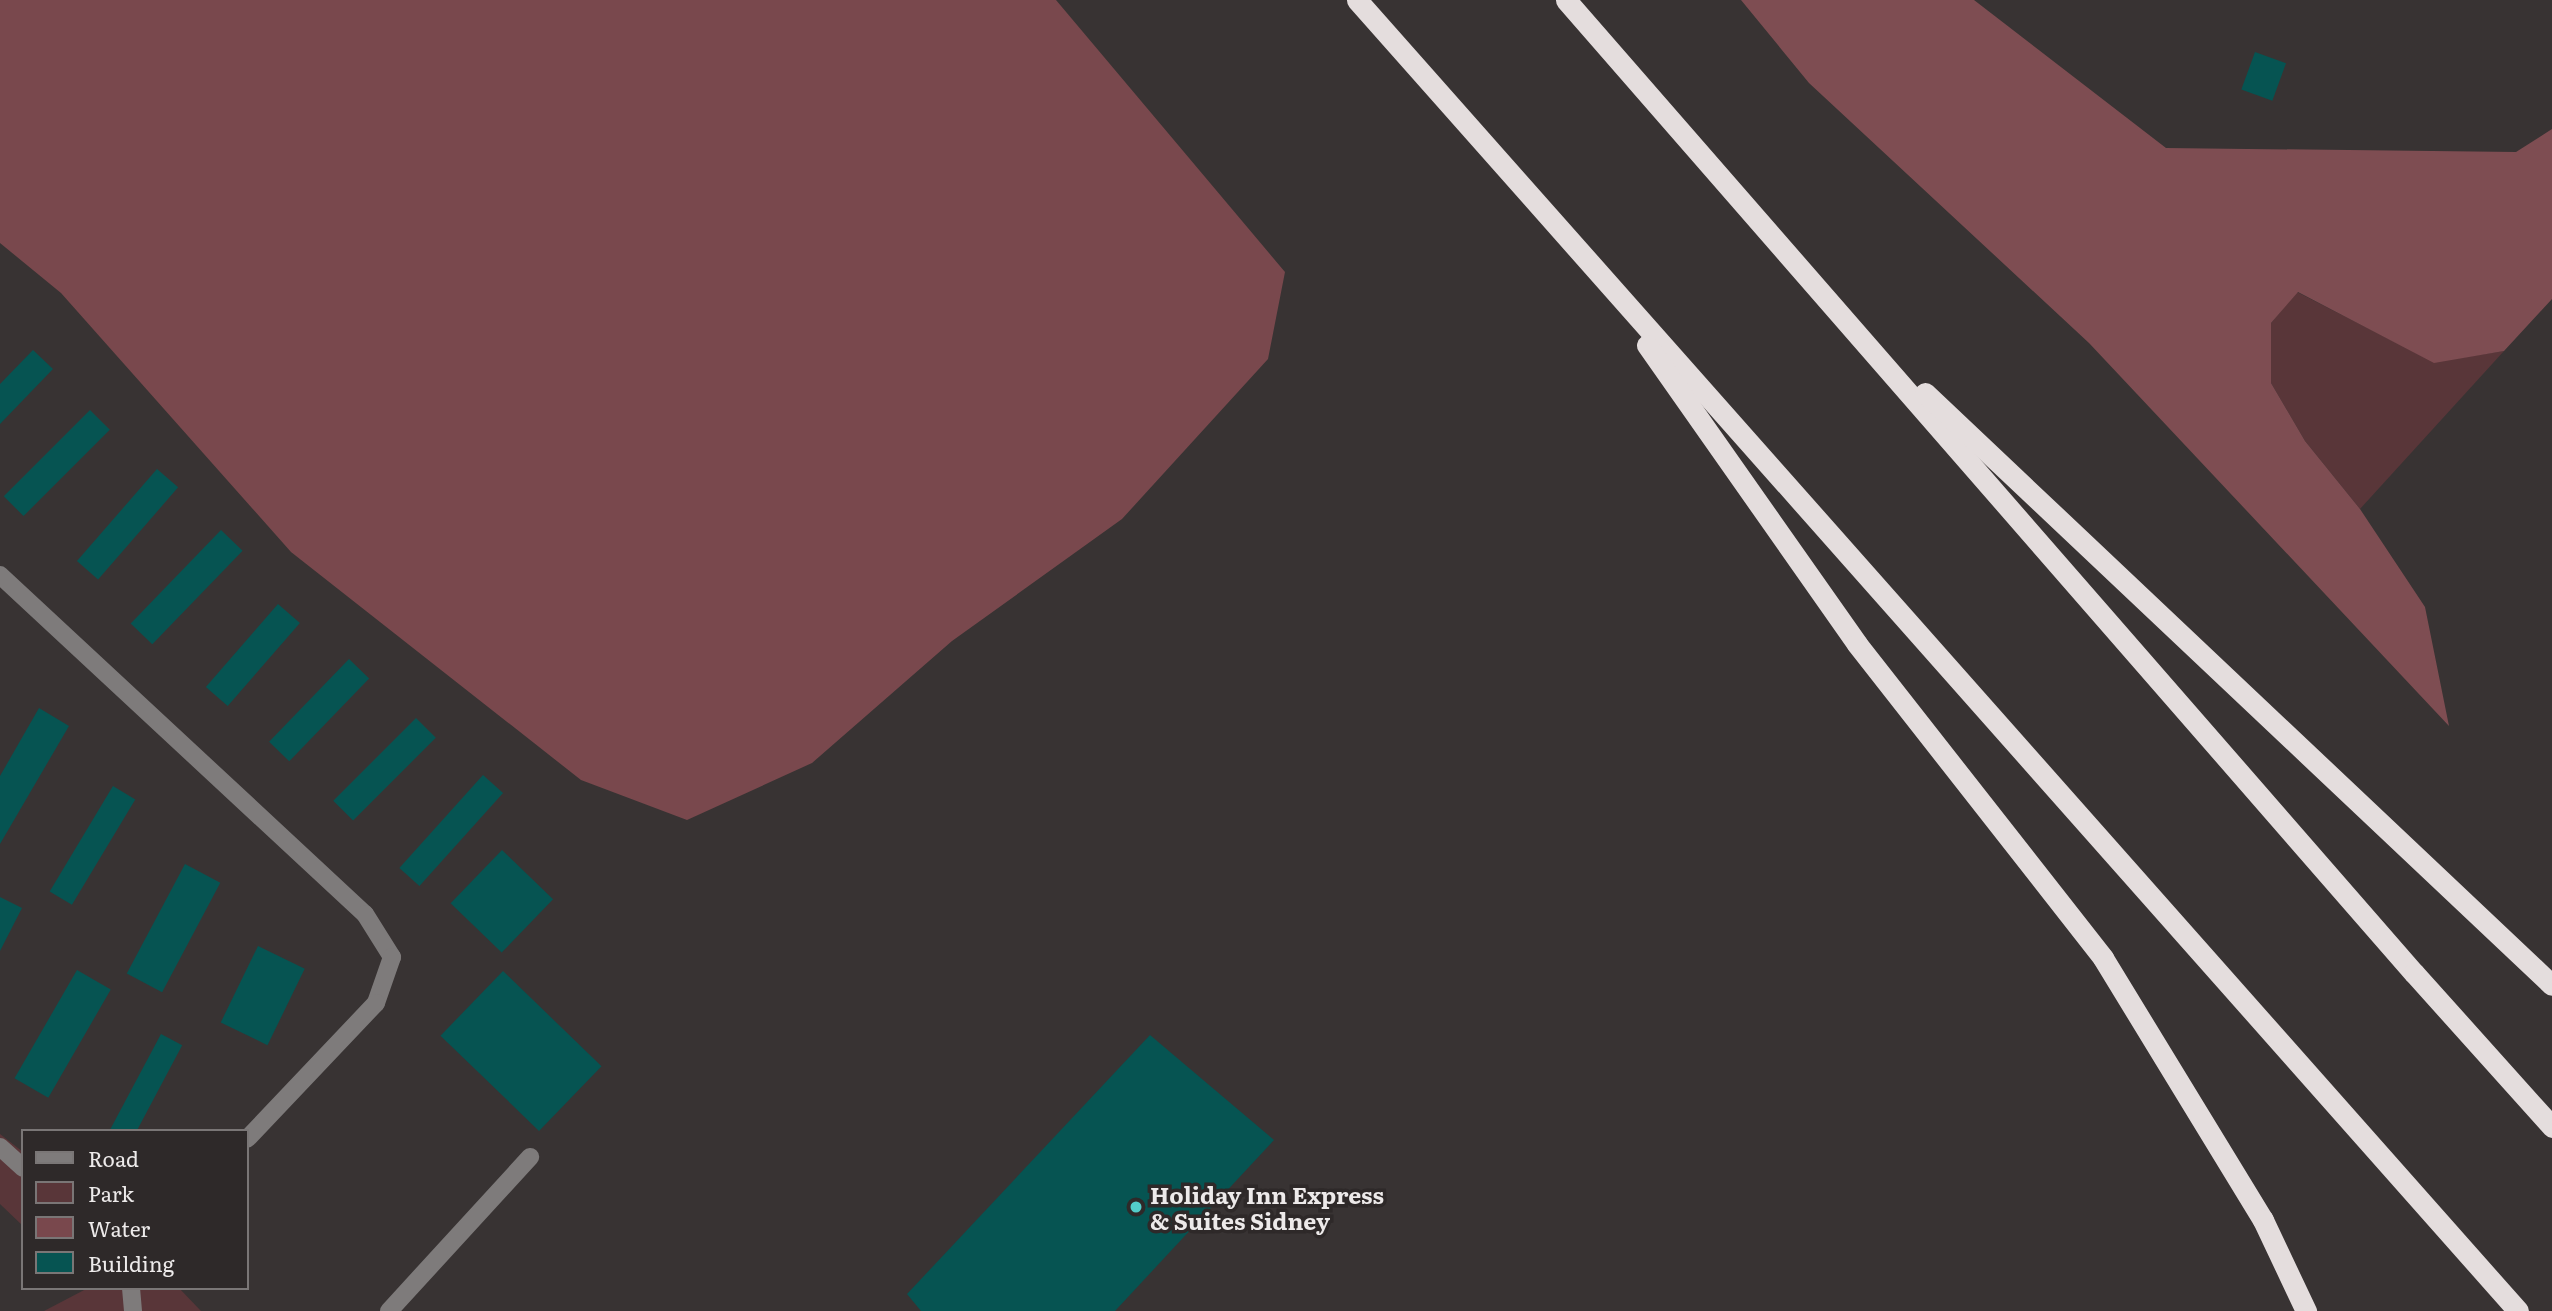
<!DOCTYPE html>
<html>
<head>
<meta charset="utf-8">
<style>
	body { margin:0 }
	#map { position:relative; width:2552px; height:1311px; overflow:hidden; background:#383333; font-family:Literata,serif }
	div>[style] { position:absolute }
	.green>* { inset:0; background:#593639 }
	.forest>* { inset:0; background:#7e4d52 }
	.water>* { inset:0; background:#79484d }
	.building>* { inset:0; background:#065452; transform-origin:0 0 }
	.minor>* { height:18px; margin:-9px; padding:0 9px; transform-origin:9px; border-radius:9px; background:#7e7b7b }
	.highway>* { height:21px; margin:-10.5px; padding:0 10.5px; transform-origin:10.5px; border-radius:10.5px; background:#e4dddd }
	.dots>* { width:19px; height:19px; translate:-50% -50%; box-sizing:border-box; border:4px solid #2e2929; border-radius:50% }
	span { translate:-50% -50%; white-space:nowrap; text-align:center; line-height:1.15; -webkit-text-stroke:7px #2e2929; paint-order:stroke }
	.poi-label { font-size:23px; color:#edeaea; font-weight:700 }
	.left { translate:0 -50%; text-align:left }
	.legend { position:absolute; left:21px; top:1129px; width:228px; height:161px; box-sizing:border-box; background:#2e2929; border:2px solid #7a7676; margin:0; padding:9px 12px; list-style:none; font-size:21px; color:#edeaea }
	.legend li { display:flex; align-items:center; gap:14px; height:35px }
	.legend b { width:35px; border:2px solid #7a7676 }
</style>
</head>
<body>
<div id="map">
	<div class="green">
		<div style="clip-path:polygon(2297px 292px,2434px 362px,2504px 351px,2360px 509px,2305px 441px,2271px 383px,2271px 323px)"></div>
		<div style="clip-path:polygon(0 1134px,23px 1152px,23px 1226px,0 1204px)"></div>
		<div style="clip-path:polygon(88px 1288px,179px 1288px,201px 1311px,44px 1311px)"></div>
	</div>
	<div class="forest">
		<div style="clip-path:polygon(1741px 0,1974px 0,2166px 148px,2516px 152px,2552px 129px,2552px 299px,2504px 351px,2434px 363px,2298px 292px,2271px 323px,2271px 383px,2305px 441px,2360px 509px,2425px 607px,2449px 726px,2089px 343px,1809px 83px)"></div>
	</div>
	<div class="water">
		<div style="clip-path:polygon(0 0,1056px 0,1285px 272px,1268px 359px,1122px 519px,952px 641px,812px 763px,687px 820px,581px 780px,291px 552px,61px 293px,0 243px)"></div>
	</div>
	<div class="building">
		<div style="left:2255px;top:52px;width:33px;height:40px;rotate:20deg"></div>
		<div style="clip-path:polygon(33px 350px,53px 369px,0 424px,0 384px)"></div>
		<div style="left:90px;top:410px;width:28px;height:122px;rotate:45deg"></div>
		<div style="left:157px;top:469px;width:28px;height:122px;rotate:41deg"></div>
		<div style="left:221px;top:530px;width:30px;height:130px;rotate:44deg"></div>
		<div style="left:278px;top:604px;width:29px;height:110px;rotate:41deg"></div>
		<div style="left:349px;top:659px;width:28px;height:115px;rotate:44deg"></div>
		<div style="clip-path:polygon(39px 708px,69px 726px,0 844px,0 776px)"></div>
		<div style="left:416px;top:718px;width:28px;height:117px;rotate:45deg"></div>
		<div style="left:483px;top:775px;width:27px;height:125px;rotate:42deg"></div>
		<div style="left:113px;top:786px;width:26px;height:123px;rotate:31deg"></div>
		<div style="left:502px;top:850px;width:71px;height:74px;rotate:44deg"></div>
		<div style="left:185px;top:864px;width:40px;height:124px;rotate:28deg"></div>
		<div style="clip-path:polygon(0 897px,22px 908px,0 951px)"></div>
		<div style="left:258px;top:946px;width:52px;height:85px;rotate:26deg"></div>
		<div style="left:77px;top:970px;width:39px;height:125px;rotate:30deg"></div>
		<div style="left:503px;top:971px;width:137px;height:90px;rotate:44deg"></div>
		<div style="left:161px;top:1034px;width:24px;height:110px;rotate:28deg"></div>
		<div style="clip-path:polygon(1150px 1035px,1274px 1140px,1115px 1311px,921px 1311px,907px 1294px)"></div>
	</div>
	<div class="minor">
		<div style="left:0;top:575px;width:498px;rotate:42.9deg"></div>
		<div style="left:365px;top:914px;width:51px;rotate:57.9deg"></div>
		<div style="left:392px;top:957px;width:49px;rotate:109.2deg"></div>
		<div style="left:376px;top:1003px;width:187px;rotate:133.5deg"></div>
		<div style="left:0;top:1147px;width:31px;rotate:42deg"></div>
		<div style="left:131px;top:1288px;width:23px;rotate:85deg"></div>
		<div style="left:389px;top:1311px;width:209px;rotate:-47.5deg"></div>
	</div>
	<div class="highway">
		<div style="left:1357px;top:0;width:1751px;rotate:48.47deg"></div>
		<div style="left:1566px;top:0;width:1291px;rotate:48.93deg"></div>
		<div style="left:2414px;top:973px;width:207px;rotate:48.1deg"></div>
		<div style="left:1647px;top:345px;width:365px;rotate:54.9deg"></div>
		<div style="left:1857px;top:644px;width:399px;rotate:51.9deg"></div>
		<div style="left:2103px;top:958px;width:307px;rotate:58.6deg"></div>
		<div style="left:2263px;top:1220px;width:101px;rotate:64.7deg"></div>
		<div style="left:1925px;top:393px;width:862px;rotate:43.36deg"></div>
	</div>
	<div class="dots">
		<div style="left:1136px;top:1207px;background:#53cdca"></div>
	</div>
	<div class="poi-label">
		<span class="left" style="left:1150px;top:1207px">Holiday Inn Express<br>&amp; Suites Sidney</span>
	</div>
	<ul class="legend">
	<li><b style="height:9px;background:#7e7b7b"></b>Road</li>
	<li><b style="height:19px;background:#593639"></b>Park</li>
	<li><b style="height:19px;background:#79484d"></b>Water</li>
	<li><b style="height:19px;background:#065452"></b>Building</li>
	</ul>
</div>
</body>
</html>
